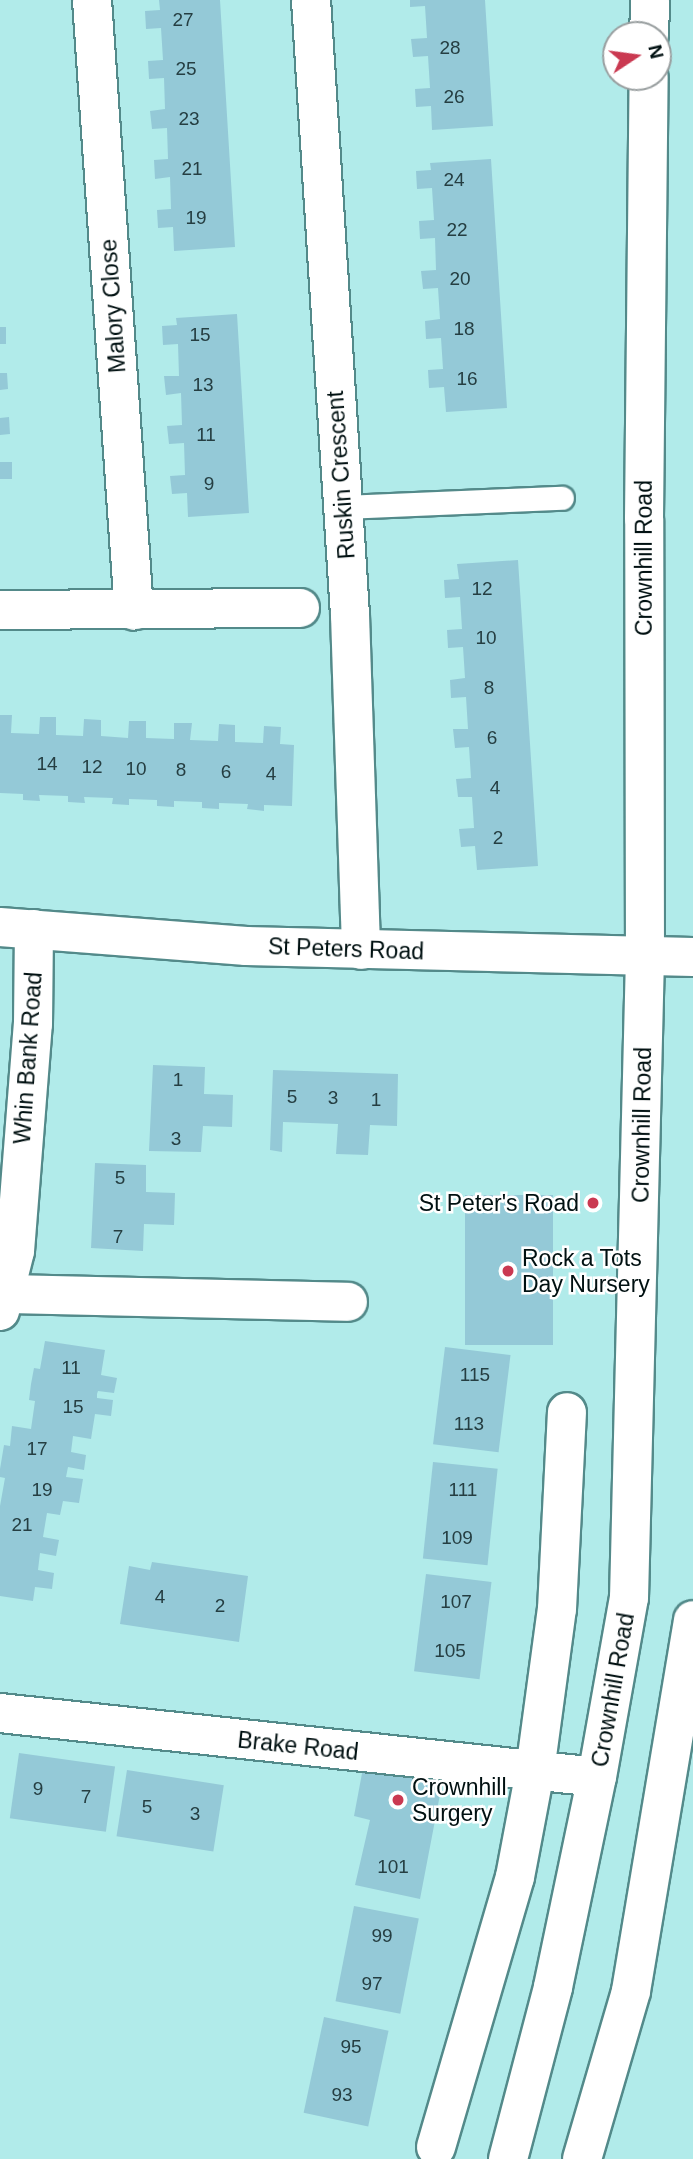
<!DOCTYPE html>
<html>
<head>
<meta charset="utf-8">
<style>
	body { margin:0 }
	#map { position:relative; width:693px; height:2159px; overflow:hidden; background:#b1ebea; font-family:Helvetica,sans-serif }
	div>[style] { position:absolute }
	.building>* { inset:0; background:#94c9d7; transform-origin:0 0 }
	.roads { filter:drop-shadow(2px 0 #538a8a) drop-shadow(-2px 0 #538a8a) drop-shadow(0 2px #538a8a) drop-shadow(0 -2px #538a8a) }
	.service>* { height:23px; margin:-11.5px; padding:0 11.5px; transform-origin:11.5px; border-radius:11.5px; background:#fff }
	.minor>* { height:38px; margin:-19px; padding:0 19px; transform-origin:19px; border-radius:19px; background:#fff }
	.tertiary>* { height:38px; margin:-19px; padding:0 19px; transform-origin:19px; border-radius:19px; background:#fff }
	.secondary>* { height:38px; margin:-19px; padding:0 19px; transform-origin:19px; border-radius:19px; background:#fff }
	.dots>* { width:19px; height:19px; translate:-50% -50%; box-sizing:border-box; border:4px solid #fff; border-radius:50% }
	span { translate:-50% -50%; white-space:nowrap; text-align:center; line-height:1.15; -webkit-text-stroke:5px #fff; paint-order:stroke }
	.number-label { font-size:19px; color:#253e42 }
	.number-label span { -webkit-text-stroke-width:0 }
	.street-label { font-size:23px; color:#001011 }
	.poi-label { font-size:23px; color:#001011 }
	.right { translate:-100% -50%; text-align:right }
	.left { translate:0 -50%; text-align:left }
	.north { position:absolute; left:602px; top:21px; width:70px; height:70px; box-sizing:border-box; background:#fff; border:2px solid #999fa0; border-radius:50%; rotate:77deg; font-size:19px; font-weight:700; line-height:28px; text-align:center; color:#001011 }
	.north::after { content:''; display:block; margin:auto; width:24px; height:32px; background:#ca3951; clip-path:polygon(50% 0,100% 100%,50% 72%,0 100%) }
</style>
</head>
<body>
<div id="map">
	<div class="building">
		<div style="clip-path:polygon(159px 0,220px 0,235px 247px,174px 251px,173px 227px,158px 228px,157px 210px,171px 209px,170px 177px,155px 179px,154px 160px,168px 159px,167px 128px,152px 129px,150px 111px,165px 109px,164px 78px,149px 79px,148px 61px,163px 60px,161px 28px,146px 29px,145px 11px,160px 10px)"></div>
		<div style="clip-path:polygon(410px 0,485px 0,493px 126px,432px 130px,431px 106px,416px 107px,415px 89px,430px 88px,428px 56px,413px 57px,411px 39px,427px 38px,425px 6px,410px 7px)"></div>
		<div style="clip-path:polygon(491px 159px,507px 408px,446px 412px,444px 387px,429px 388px,428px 370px,443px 369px,441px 338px,426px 339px,425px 321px,440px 319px,438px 288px,423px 289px,421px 271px,436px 270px,435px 238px,420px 239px,419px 221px,434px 220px,432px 188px,417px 189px,416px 171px,431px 170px,430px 163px)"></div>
		<div style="clip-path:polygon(237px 314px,249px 513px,188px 517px,187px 493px,172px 494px,170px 476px,185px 475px,184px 443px,169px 444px,167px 426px,182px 425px,181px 393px,166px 395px,164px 376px,179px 376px,178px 344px,163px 345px,162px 326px,177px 325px,176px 318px)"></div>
		<div style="left:6px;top:327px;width:17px;height:6px;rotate:90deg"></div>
		<div style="clip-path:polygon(0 373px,7px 373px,8px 389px,0 390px)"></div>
		<div style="clip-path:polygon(9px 417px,10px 434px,0 435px,0 418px)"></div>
		<div style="left:12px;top:462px;width:17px;height:12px;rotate:90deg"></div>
		<div style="clip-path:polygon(518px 560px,538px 866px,477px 870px,475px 846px,461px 847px,459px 829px,474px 828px,472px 797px,458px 797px,456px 779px,471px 778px,469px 747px,455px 748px,453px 729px,468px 729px,466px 697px,451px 698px,450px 680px,465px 678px,463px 647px,448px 648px,447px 630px,462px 629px,460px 597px,445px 598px,444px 580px,459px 579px,457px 564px)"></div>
		<div style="clip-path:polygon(0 715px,12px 715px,11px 733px,39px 734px,40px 717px,56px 717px,56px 735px,83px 736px,84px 719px,101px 720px,101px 736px,128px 738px,129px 721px,146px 721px,146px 738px,174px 739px,174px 723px,192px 723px,190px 740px,218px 741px,219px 724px,235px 725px,235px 742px,263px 743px,264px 726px,281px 727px,280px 744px,294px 745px,292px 806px,264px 805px,264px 811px,247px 809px,248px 804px,219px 803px,219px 809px,202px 808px,202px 802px,174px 801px,174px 807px,157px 806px,157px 800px,129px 799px,129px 805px,112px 804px,113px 798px,84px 797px,85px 803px,68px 802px,68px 796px,39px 795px,40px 801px,23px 800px,23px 794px,0 793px)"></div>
		<div style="clip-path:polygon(153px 1065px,205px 1067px,204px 1094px,233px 1095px,232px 1127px,203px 1126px,201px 1152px,149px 1151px)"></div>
		<div style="clip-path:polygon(273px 1070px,398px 1074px,397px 1126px,370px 1125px,368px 1155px,336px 1154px,338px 1124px,283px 1122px,282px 1152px,270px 1150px)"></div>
		<div style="clip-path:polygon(95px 1163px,146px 1165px,146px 1192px,175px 1193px,174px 1225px,144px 1224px,143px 1251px,91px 1248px)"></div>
		<div style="left:553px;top:1195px;width:150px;height:88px;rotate:90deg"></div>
		<div style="clip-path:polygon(45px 1341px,105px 1350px,101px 1375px,117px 1378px,114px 1393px,98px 1391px,97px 1394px,97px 1398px,113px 1400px,111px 1416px,95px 1414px,91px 1439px,73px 1436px,71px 1452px,86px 1455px,84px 1470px,68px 1467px,66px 1477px,83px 1479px,79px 1503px,63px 1501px,60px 1515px,47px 1513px,43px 1537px,59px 1540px,56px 1556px,40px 1553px,38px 1570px,54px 1573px,52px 1589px,35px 1587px,33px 1601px,0 1596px,0 1506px,5px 1478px,0 1477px,0 1469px,4px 1445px,10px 1446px,12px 1426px,31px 1429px,35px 1401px,29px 1400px,31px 1384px,34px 1368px,40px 1369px)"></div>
		<div style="left:445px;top:1347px;width:66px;height:98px;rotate:7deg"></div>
		<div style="left:433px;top:1462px;width:65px;height:97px;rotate:6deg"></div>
		<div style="clip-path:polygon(152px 1562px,248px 1576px,239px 1642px,120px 1624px,129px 1566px,150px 1570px)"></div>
		<div style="left:426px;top:1574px;width:66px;height:98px;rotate:7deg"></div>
		<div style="left:19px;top:1753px;width:97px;height:66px;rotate:8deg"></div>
		<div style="clip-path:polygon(363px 1768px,442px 1784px,420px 1899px,355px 1885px,370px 1820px,354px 1816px)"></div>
		<div style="left:127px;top:1770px;width:98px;height:67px;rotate:9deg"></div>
		<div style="left:354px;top:1906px;width:66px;height:97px;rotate:11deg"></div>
		<div style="left:324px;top:2017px;width:66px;height:98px;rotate:12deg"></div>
	</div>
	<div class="roads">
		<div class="service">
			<div style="left:343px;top:507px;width:219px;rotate:-2.4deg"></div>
		</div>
		<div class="minor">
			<div style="left:92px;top:0;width:612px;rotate:86.07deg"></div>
			<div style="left:311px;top:0;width:616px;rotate:86.37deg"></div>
			<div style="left:350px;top:615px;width:335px;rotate:88.1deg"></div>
			<div style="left:0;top:610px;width:300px;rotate:-0.4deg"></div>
			<div style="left:6px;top:1294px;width:342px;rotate:1.3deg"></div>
			<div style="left:0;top:1311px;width:62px;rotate:-76deg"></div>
			<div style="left:15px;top:1251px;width:228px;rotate:-85.5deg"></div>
			<div style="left:33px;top:1024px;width:95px;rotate:-89.4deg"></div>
			<div style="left:0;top:1713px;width:600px;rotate:6.12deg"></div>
			<div style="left:436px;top:2147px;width:281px;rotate:-73.7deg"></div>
			<div style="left:515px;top:1877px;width:108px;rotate:-79.3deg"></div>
			<div style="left:535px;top:1771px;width:163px;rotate:-82.3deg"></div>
			<div style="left:557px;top:1609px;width:197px;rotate:-87.1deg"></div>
		</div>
		<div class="tertiary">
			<div style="left:0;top:927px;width:247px;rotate:4.4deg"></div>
			<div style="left:246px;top:946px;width:447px;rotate:1.4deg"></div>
		</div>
		<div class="secondary">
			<div style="left:649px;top:35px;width:35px;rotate:-88deg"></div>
			<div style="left:508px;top:2159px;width:178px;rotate:-75.3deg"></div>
			<div style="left:553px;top:1987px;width:215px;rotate:-78.2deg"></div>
			<div style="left:597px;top:1777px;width:182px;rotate:-79.9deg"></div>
			<div style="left:629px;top:1598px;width:641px;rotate:-88.57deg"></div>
			<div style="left:645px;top:957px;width:438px;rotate:-90.1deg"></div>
			<div style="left:644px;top:519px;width:442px;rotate:-89.4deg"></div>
			<div style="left:582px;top:2159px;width:175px;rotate:-73.7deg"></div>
			<div style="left:631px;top:1991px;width:376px;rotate:-80.5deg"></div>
		</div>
	</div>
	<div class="dots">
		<div style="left:593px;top:1203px;background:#ca3951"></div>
		<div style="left:508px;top:1271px;background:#ca3951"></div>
		<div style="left:398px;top:1800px;background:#ca3951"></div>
	</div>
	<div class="number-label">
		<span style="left:183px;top:20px">27</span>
		<span style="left:450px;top:48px">28</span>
		<span style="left:186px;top:69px">25</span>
		<span style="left:454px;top:97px">26</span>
		<span style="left:189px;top:119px">23</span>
		<span style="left:192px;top:169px">21</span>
		<span style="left:454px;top:180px">24</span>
		<span style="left:196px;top:218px">19</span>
		<span style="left:457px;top:230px">22</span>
		<span style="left:460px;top:279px">20</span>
		<span style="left:464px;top:329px">18</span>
		<span style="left:200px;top:335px">15</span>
		<span style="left:467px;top:379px">16</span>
		<span style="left:203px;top:385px">13</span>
		<span style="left:206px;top:435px">11</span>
		<span style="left:209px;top:484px">9</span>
		<span style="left:482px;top:589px">12</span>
		<span style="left:486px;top:638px">10</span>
		<span style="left:489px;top:688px">8</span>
		<span style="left:492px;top:738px">6</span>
		<span style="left:47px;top:764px">14</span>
		<span style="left:92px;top:767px">12</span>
		<span style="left:136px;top:769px">10</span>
		<span style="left:181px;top:770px">8</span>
		<span style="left:226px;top:772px">6</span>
		<span style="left:271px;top:774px">4</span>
		<span style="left:495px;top:788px">4</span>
		<span style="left:498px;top:838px">2</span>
		<span style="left:178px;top:1080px">1</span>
		<span style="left:292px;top:1097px">5</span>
		<span style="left:333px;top:1098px">3</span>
		<span style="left:376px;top:1100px">1</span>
		<span style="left:176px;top:1139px">3</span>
		<span style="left:120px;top:1178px">5</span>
		<span style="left:118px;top:1237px">7</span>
		<span style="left:71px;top:1368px">11</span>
		<span style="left:475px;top:1375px">115</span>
		<span style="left:73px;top:1407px">15</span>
		<span style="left:469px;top:1424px">113</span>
		<span style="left:37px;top:1449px">17</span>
		<span style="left:42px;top:1490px">19</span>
		<span style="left:463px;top:1490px">111</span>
		<span style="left:22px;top:1525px">21</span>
		<span style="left:457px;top:1538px">109</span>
		<span style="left:160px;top:1597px">4</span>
		<span style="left:456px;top:1602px">107</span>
		<span style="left:220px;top:1606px">2</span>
		<span style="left:450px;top:1651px">105</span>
		<span style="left:38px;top:1789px">9</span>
		<span style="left:86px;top:1797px">7</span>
		<span style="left:147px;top:1807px">5</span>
		<span style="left:195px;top:1814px">3</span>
		<span style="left:393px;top:1867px">101</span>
		<span style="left:382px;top:1936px">99</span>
		<span style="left:372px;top:1984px">97</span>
		<span style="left:351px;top:2047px">95</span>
		<span style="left:342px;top:2095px">93</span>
	</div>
	<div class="street-label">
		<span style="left:113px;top:306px;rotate:-94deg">Malory Close</span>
		<span style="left:341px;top:475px;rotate:-94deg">Ruskin Crescent</span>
		<span style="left:644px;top:558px;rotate:-90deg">Crownhill Road</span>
		<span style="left:346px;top:949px;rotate:2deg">St Peters Road</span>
		<span style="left:28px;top:1058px;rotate:-86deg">Whin Bank Road</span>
		<span style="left:642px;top:1125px;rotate:-89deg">Crownhill Road</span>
		<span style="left:613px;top:1690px;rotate:-80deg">Crownhill Road</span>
		<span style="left:298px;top:1746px;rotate:6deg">Brake Road</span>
	</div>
	<div class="poi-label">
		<span class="right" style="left:579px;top:1203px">St Peter's Road</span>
		<span class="left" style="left:522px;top:1271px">Rock a Tots<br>Day Nursery</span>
		<span class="left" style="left:412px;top:1800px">Crownhill<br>Surgery</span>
	</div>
	<div class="north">N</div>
</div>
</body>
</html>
